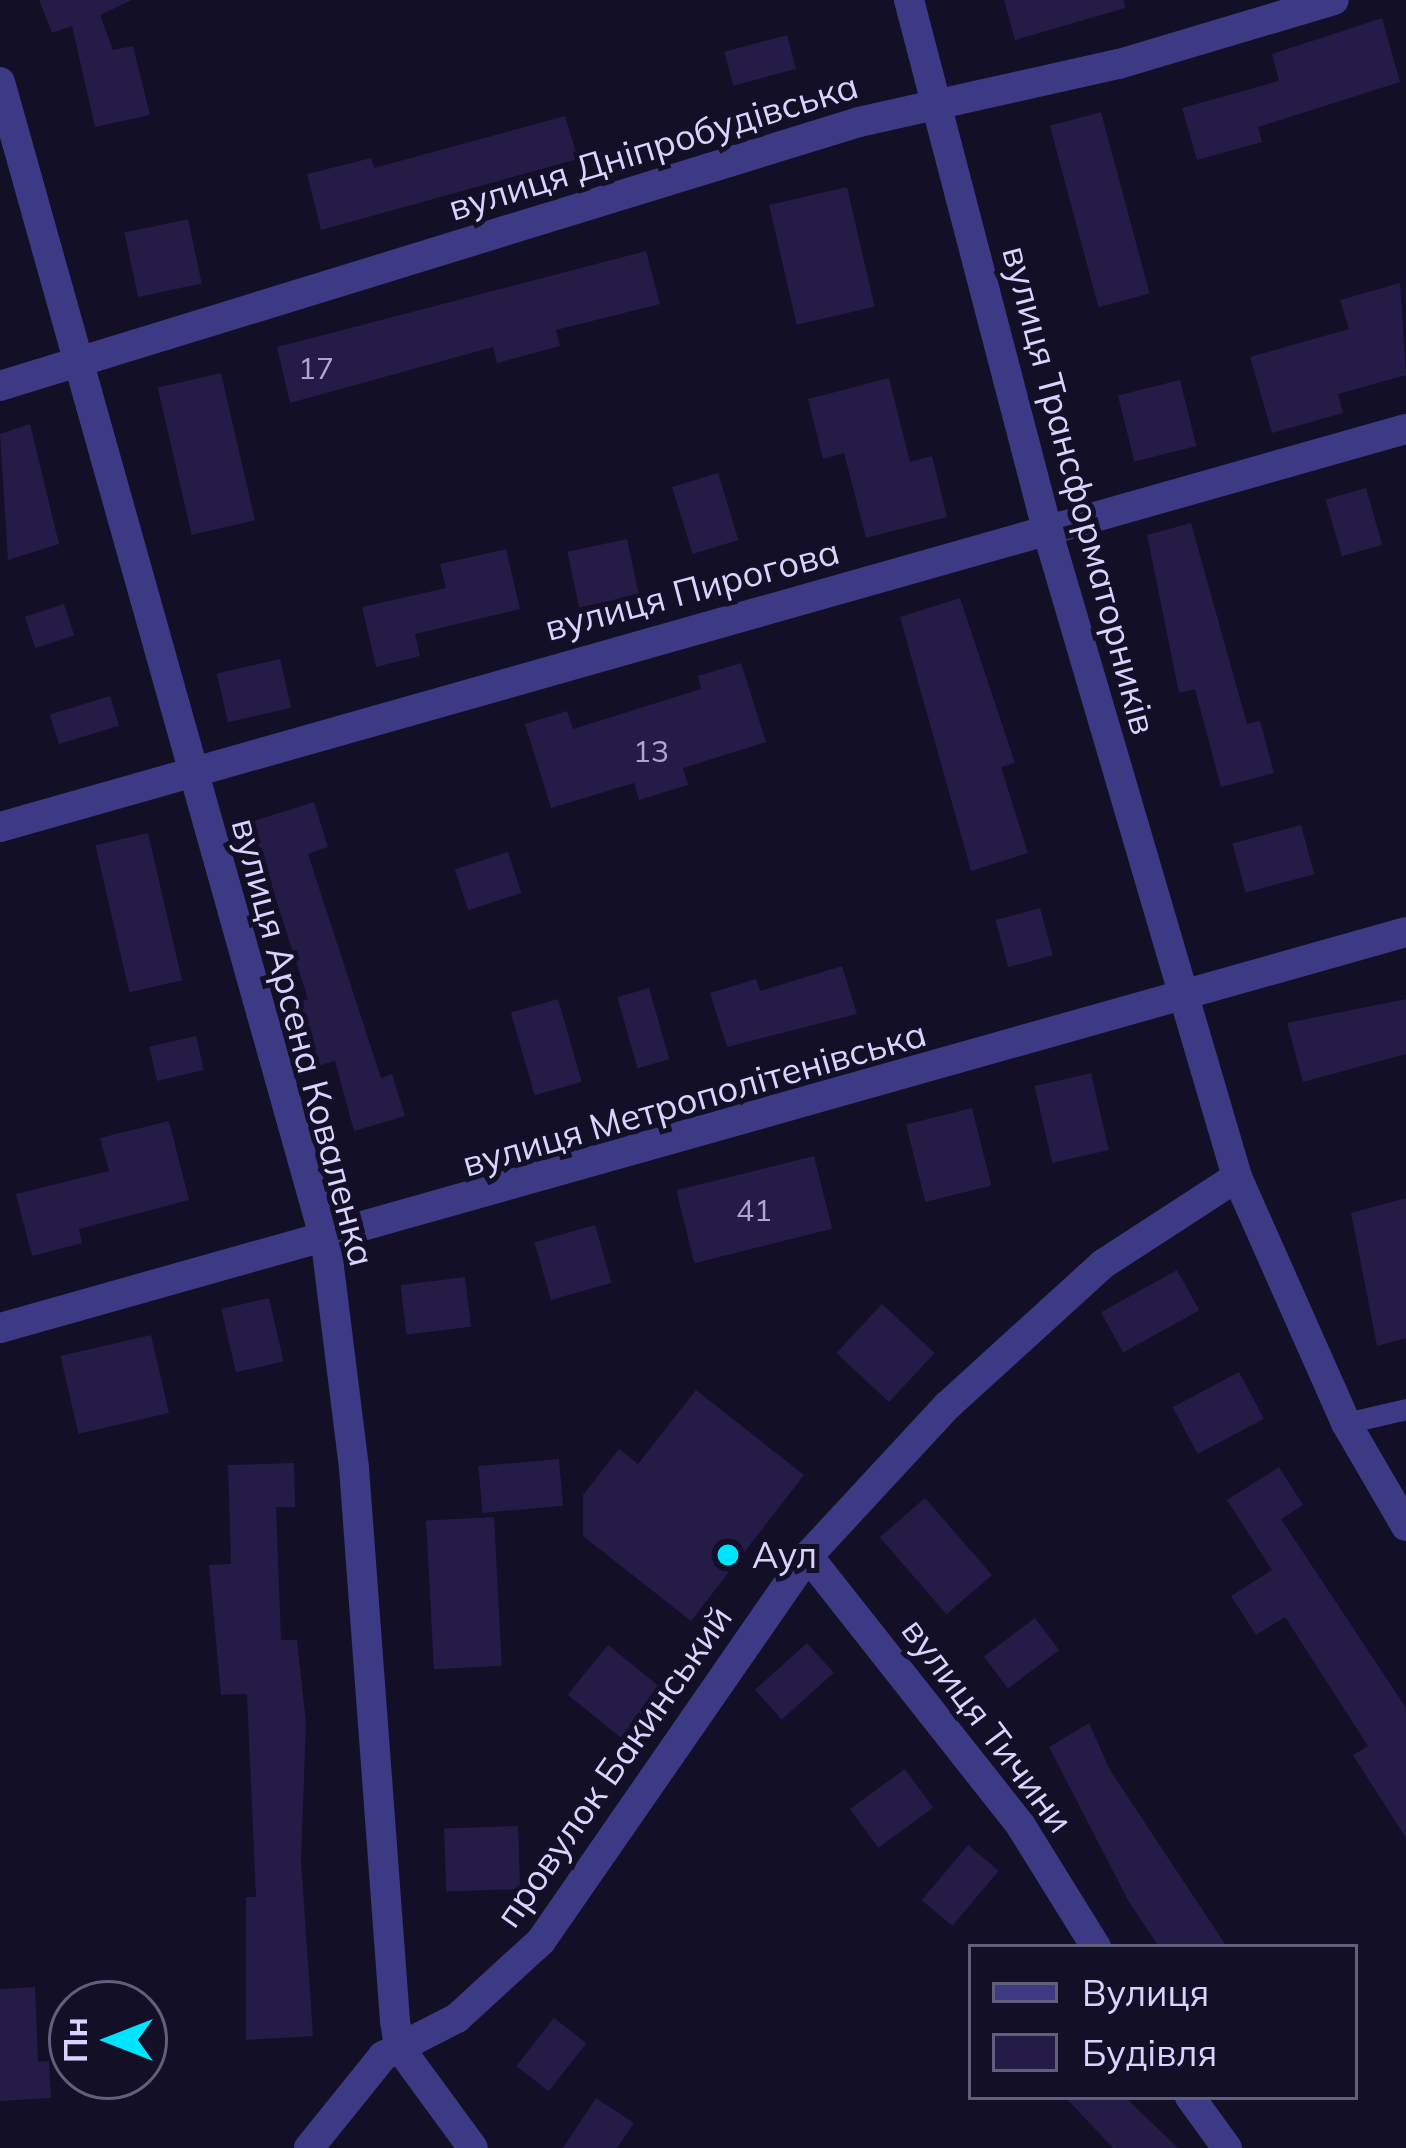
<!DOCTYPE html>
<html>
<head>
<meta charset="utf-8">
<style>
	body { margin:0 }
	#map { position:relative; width:1406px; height:2148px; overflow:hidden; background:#130f26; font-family:Mulish,sans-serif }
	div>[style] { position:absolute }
	.building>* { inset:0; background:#241b47; transform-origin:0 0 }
	.lane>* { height:21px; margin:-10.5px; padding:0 10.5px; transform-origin:10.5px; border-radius:10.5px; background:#3d3a85 }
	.street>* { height:30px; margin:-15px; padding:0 15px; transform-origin:15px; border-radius:15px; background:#3d3a85 }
	.dots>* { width:33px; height:33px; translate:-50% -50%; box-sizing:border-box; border:6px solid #130f26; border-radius:50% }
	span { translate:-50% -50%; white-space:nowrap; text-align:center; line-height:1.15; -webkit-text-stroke:10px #130f26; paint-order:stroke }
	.number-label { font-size:30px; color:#aca6d1 }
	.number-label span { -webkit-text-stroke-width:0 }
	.street-label { font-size:36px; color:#d9d4ff }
	.poi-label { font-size:36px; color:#d9d4ff }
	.left { translate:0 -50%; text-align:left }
	.legend { position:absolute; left:968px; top:1944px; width:390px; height:156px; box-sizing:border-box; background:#130f26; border:3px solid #625e7d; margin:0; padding:15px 21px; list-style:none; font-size:36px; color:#d9d4ff }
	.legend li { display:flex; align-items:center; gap:24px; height:60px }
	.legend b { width:60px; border:3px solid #625e7d }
	.north { position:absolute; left:48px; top:1980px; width:120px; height:120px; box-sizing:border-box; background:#130f26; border:3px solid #625e7d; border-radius:50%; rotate:270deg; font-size:33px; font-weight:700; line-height:48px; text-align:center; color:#d9d4ff }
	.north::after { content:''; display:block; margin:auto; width:42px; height:54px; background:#00e5ff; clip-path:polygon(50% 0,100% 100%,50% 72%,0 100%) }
</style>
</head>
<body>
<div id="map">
	<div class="building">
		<div style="clip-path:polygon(39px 0,132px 0,100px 15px,113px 50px,133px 46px,150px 115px,95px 127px,72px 26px,52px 33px)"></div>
		<div style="clip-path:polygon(1004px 0,1124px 0,1125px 8px,1015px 40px)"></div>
		<div style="clip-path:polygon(1382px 18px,1400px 82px,1258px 127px,1262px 142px,1197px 160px,1182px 108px,1279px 81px,1272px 54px)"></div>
		<div style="left:787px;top:35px;width:35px;height:65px;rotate:75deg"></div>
		<div style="left:1101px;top:112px;width:188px;height:53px;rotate:75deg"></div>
		<div style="clip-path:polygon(565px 116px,578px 159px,321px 230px,307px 174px,371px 158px,374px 168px)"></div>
		<div style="left:847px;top:187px;width:123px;height:80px;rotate:77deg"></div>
		<div style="left:188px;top:219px;width:66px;height:65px;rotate:78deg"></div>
		<div style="clip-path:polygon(646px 251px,660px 304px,556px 330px,560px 346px,497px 363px,493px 347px,290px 403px,277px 347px)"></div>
		<div style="clip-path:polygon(1400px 283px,1406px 375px,1338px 394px,1343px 413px,1272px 433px,1250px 357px,1349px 329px,1340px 300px)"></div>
		<div style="left:221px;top:373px;width:151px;height:65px;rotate:77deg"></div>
		<div style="clip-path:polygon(889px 378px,910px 462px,932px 456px,947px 517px,866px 538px,844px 453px,823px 459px,808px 399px)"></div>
		<div style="left:1180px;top:380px;width:68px;height:64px;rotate:76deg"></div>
		<div style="clip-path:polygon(30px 424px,59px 544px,8px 560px,0 434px)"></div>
		<div style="left:718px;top:473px;width:70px;height:48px;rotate:73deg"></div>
		<div style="left:1366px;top:488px;width:59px;height:42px;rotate:74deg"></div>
		<div style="clip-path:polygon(1191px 523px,1247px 724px,1260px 721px,1274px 773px,1221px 787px,1195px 689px,1179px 693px,1147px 535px)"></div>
		<div style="left:627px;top:539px;width:57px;height:61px;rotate:78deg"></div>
		<div style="clip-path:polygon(506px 549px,520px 609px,415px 634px,420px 656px,376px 667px,362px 607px,446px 588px,440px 564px)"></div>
		<div style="clip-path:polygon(960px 598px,1015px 763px,1001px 767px,1028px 853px,971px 871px,900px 617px)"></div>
		<div style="left:64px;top:604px;width:33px;height:41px;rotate:72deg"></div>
		<div style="left:280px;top:659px;width:50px;height:65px;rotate:77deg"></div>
		<div style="clip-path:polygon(741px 663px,766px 742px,683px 768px,688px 785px,639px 800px,634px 783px,551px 808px,525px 724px,567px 711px,573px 729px,701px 689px,698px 676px)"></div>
		<div style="left:110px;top:696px;width:31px;height:63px;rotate:73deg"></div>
		<div style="clip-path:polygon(314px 802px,328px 847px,308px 854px,381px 1078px,392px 1074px,405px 1116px,354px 1131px,335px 1061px,317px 1066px,298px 1002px,308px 999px,251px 822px)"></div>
		<div style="left:1301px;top:825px;width:51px;height:71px;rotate:75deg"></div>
		<div style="left:148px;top:833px;width:151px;height:54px;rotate:77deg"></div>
		<div style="left:508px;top:852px;width:43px;height:56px;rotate:72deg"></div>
		<div style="left:1040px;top:908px;width:49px;height:46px;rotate:75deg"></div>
		<div style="clip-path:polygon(842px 966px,857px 1014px,727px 1047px,710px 993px,756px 979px,760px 991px)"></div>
		<div style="left:649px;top:988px;width:74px;height:33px;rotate:74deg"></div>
		<div style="left:558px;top:999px;width:86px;height:49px;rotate:74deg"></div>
		<div style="clip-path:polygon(1406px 999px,1406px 1054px,1303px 1082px,1287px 1023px)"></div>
		<div style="left:196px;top:1036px;width:35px;height:48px;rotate:77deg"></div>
		<div style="left:1091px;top:1073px;width:79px;height:58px;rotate:77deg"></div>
		<div style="left:972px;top:1108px;width:80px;height:68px;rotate:76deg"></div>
		<div style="clip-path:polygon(169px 1121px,189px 1200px,79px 1229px,82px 1243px,32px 1256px,16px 1194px,109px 1171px,100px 1138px)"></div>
		<div style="left:814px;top:1156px;width:75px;height:142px;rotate:76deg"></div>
		<div style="clip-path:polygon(1406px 1198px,1406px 1338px,1377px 1346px,1351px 1213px)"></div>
		<div style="left:595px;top:1225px;width:60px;height:63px;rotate:74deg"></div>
		<div style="left:1177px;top:1270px;width:46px;height:87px;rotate:61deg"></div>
		<div style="left:465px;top:1277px;width:50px;height:65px;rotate:83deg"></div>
		<div style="left:269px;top:1298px;width:65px;height:49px;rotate:77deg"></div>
		<div style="left:882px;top:1304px;width:72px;height:67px;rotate:43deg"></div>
		<div style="left:151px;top:1335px;width:80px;height:93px;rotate:77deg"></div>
		<div style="left:1239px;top:1372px;width:53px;height:75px;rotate:62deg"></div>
		<div style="clip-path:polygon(696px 1390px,804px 1475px,691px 1621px,583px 1536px,583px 1495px,619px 1449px,638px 1464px)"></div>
		<div style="left:559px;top:1459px;width:47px;height:81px;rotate:85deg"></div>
		<div style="clip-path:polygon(294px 1463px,295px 1507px,276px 1507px,281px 1640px,297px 1640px,306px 1723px,301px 1860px,313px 2036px,246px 2040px,246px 1897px,256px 1897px,247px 1694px,221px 1695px,209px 1565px,231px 1564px,228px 1465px)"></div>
		<div style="clip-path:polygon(1279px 1467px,1303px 1505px,1281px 1519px,1406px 1708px,1406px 1838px,1353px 1755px,1368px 1746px,1285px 1617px,1256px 1635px,1231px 1596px,1272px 1570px,1227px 1500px)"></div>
		<div style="left:925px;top:1498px;width:102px;height:60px;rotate:49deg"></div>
		<div style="left:494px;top:1517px;width:149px;height:68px;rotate:87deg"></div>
		<div style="left:1035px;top:1618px;width:40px;height:64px;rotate:53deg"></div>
		<div style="left:807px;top:1643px;width:40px;height:70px;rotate:48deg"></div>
		<div style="left:608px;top:1645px;width:82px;height:64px;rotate:39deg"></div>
		<div style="clip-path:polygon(1089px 1723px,1110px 1770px,1227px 1947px,1159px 1947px,1129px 1902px,1049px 1747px)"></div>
		<div style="left:905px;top:1769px;width:48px;height:68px;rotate:54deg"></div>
		<div style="left:518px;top:1826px;width:63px;height:74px;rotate:88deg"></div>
		<div style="left:968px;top:1845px;width:40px;height:72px;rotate:40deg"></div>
		<div style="clip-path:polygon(35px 1987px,38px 2062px,49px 2061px,51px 2098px,0 2101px,0 1989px)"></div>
		<div style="left:554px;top:2018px;width:41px;height:61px;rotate:38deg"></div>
		<div style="clip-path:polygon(1065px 2097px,1125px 2097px,1178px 2148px,1113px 2148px)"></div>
		<div style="clip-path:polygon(596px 2098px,634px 2123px,617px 2148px,563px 2148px)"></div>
	</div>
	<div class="lane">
		<div style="left:1346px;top:1423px;width:62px;rotate:-13.1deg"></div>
	</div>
	<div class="street">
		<div style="left:909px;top:0;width:551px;rotate:75.38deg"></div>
		<div style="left:1048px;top:533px;width:671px;rotate:73.64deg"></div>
		<div style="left:1237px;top:1177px;width:269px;rotate:66.1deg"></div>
		<div style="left:1346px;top:1423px;width:119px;rotate:59.8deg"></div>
		<div style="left:0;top:82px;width:1206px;rotate:74.32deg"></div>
		<div style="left:326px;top:1243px;width:227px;rotate:82.9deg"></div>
		<div style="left:354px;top:1468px;width:555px;rotate:85.76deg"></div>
		<div style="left:395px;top:2021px;width:26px;rotate:81deg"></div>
		<div style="left:399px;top:2047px;width:125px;rotate:53.8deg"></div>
		<div style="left:0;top:386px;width:899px;rotate:-17.08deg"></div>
		<div style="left:859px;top:122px;width:266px;rotate:-12.6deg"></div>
		<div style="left:1119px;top:64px;width:224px;rotate:-16.6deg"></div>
		<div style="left:0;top:827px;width:1461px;rotate:-15.81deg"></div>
		<div style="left:0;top:1328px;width:1461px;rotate:-15.73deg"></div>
		<div style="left:808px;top:1556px;width:344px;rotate:51.7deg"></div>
		<div style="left:1021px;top:1826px;width:142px;rotate:58.2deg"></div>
		<div style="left:1190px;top:2097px;width:63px;rotate:54deg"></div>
		<div style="left:309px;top:2148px;width:118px;rotate:-51.2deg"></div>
		<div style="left:383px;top:2056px;width:83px;rotate:-27.2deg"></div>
		<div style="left:457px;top:2018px;width:114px;rotate:-42.5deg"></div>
		<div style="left:541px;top:1941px;width:469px;rotate:-55.3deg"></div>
		<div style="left:808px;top:1556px;width:205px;rotate:-47.2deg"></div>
		<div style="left:947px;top:1406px;width:211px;rotate:-42.3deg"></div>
		<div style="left:1103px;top:1264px;width:160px;rotate:-33deg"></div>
	</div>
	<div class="dots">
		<div style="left:728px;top:1555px;background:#00e5ff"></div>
	</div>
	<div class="number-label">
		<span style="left:316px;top:368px">17</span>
		<span style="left:651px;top:751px">13</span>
		<span style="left:754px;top:1210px">41</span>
	</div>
	<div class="street-label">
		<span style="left:653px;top:146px;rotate:-17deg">вулиця Дніпробудівська</span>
		<span style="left:1080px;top:490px;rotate:75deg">вулиця Трансформаторників</span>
		<span style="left:692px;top:589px;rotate:-15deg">вулиця Пирогова</span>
		<span style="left:304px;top:1042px;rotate:75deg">вулиця Арсена Коваленка</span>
		<span style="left:694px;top:1098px;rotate:-16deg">вулиця Метрополітенівська</span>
		<span style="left:988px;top:1725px;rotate:53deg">вулиця Тичини</span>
		<span style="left:613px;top:1766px;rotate:-55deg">провулок Бакинський</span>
	</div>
	<div class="poi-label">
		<span class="left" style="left:752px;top:1555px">Аул</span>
	</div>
	<ul class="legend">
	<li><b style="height:15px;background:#3d3a85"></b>Вулиця</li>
	<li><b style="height:33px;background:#241b47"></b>Будівля</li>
	</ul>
	<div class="north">Пн</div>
</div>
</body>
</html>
